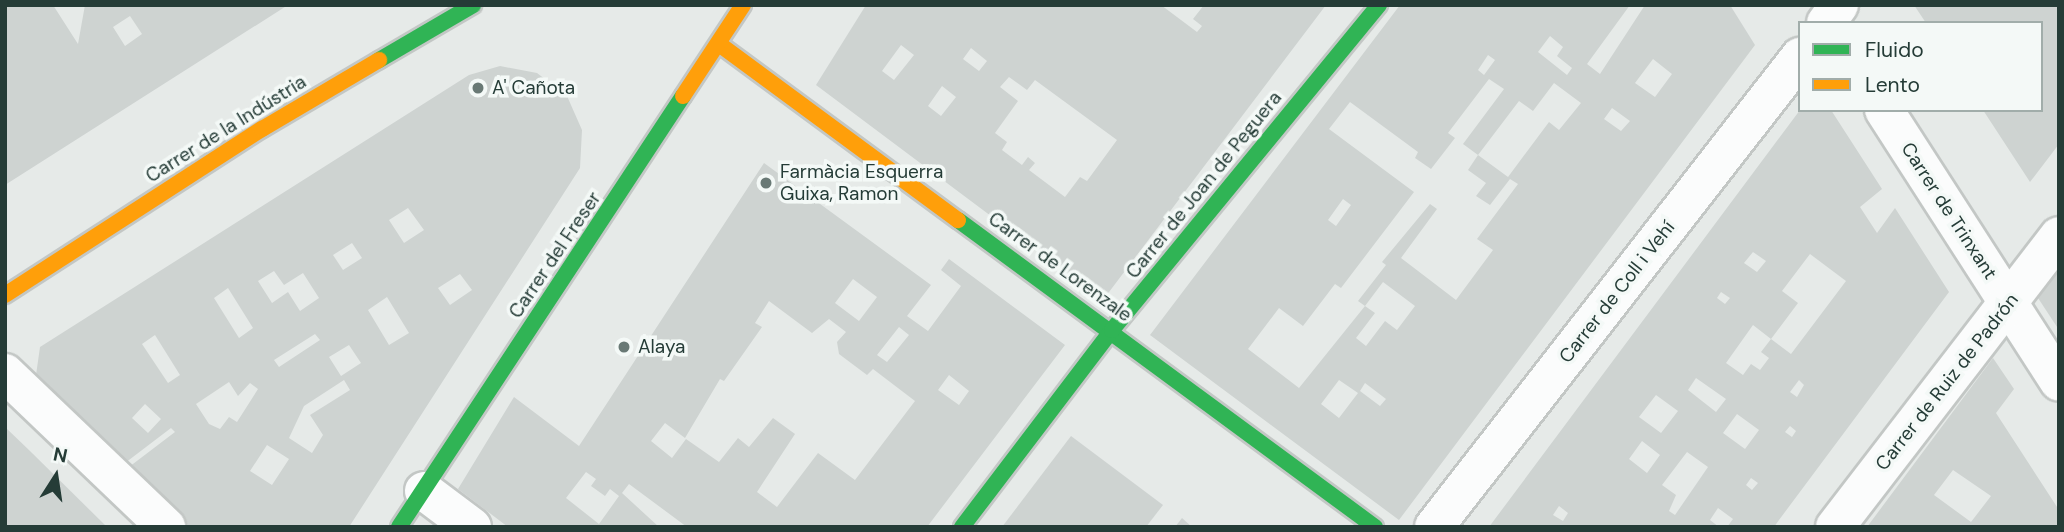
<!DOCTYPE html>
<html>
<head>
<meta charset="utf-8">
<style>
	body { margin:0 }
	#map { position:relative; width:2064px; height:532px; overflow:hidden; background:#e6eae8; font-family:"DM Sans",sans-serif }
	div>[style] { position:absolute }
	.building>* { inset:0; background:#ced3d1 }
	.roads { filter:drop-shadow(2px 0 #c3c7c5) drop-shadow(-2px 0 #c3c7c5) drop-shadow(0 2px #c3c7c5) drop-shadow(0 -2px #c3c7c5) }
	.street>* { height:38px; margin:-19px; padding:0 19px; transform-origin:19px; border-radius:19px; background:#fbfcfc }
	.fast>* { height:16px; margin:-8px; padding:0 8px; transform-origin:8px; border-radius:8px; background:#30b455 }
	.slow>* { height:16px; margin:-8px; padding:0 8px; transform-origin:8px; border-radius:8px; background:#ff9f0a }
	.dots>* { width:19px; height:19px; translate:-50% -50%; box-sizing:border-box; border:4px solid #f4f9f7; border-radius:50% }
	span { translate:-50% -50%; white-space:nowrap; text-align:center; line-height:1.15; -webkit-text-stroke:7px #f4f9f7; paint-order:stroke }
	.poi-label { font-size:19px; color:#253c37 }
	.left { translate:0 -50%; text-align:left }
	.street-label { font-size:19px; color:#253c37 }
	.frame { position:absolute; inset:0; border:7px solid #253c37; pointer-events:none }
	.legend { position:absolute; left:1798px; top:21px; width:245px; height:91px; box-sizing:border-box; background:#f4f9f7; border:2px solid #a1adaa; margin:0; padding:9px 12px; list-style:none; font-size:21px; color:#253c37 }
	.legend li { display:flex; align-items:center; gap:14px; height:35px }
	.legend b { width:35px; border:2px solid #a1adaa }
	.north { position:absolute; left:21px; top:441px; width:70px; height:70px; -webkit-text-stroke:5px #f4f9f7; paint-order:stroke; rotate:12deg; font-size:19px; font-weight:700; line-height:28px; text-align:center; color:#253c37 }
	.north::after { content:''; display:block; margin:auto; width:24px; height:32px; background:#253c37; clip-path:polygon(50% 0,100% 100%,50% 72%,0 100%) }
</style>
</head>
<body>
<div id="map">
	<div class="building">
		<div style="clip-path:polygon(evenodd,5px 5px,53px 5px,78px 44px,85px 5px,288px 5px,5px 185px,5px 5px,130px 16px,142px 34px,125px 46px,113px 27px,130px 16px)"></div>
		<div style="clip-path:polygon(evenodd,866px 5px,1161px 5px,1197px 32px,1202px 26px,1193px 19px,1204px 5px,1326px 5px,1103px 300px,816px 85px,866px 5px,901px 45px,914px 55px,894px 80px,882px 71px,901px 45px,866px 5px,971px 48px,987px 61px,979px 71px,963px 59px,971px 48px,866px 5px,1009px 77px,1027px 90px,1035px 80px,1117px 140px,1087px 181px,1080px 177px,1065px 197px,1029px 170px,1035px 163px,1028px 157px,1022px 165px,1002px 150px,1007px 142px,995px 133px,1018px 101px,1000px 87px,1009px 77px,866px 5px,942px 86px,956px 97px,941px 116px,928px 106px,942px 86px)"></div>
		<div style="clip-path:polygon(evenodd,1400px 5px,1630px 5px,1587px 64px,1600px 74px,1645px 5px,1730px 5px,1755px 45px,1399px 520px,1150px 335px,1400px 5px,1550px 36px,1563px 47px,1557px 56px,1572px 68px,1567px 75px,1538px 52px,1550px 36px,1400px 5px,1488px 55px,1495px 60px,1484px 75px,1478px 70px,1488px 55px,1400px 5px,1653px 59px,1672px 74px,1655px 97px,1635px 83px,1653px 59px,1400px 5px,1489px 79px,1504px 89px,1463px 144px,1478px 155px,1468px 170px,1486px 183px,1476px 196px,1490px 205px,1510px 179px,1518px 184px,1477px 239px,1493px 250px,1456px 300px,1401px 258px,1437px 209px,1430px 204px,1382px 262px,1386px 265px,1358px 301px,1365px 306px,1383px 282px,1415px 306px,1397px 330px,1385px 321px,1366px 346px,1356px 338px,1375px 313px,1365px 306px,1299px 388px,1248px 349px,1279px 308px,1303px 326px,1335px 284px,1341px 288px,1414px 192px,1329px 129px,1350px 102px,1418px 152px,1415px 158px,1431px 169px,1455px 138px,1448px 133px,1489px 79px,1400px 5px,1554px 83px,1581px 103px,1559px 130px,1549px 122px,1508px 177px,1478px 155px,1519px 101px,1533px 111px,1554px 83px,1400px 5px,1612px 108px,1630px 121px,1621px 131px,1604px 119px,1612px 108px,1400px 5px,1343px 199px,1351px 205px,1336px 226px,1328px 220px,1343px 199px,1400px 5px,1339px 380px,1358px 393px,1339px 418px,1321px 404px,1339px 380px,1400px 5px,1365px 383px,1386px 399px,1380px 406px,1360px 391px,1365px 383px)"></div>
		<div style="clip-path:polygon(1914px 5px,2059px 5px,2059px 144px,2030px 182px,1983px 110px,2041px 110px,2041px 23px,1926px 23px)"></div>
		<div style="clip-path:polygon(evenodd,500px 66px,537px 73px,567px 96px,582px 130px,580px 168px,349px 527px,190px 527px,129px 467px,175px 432px,171px 428px,125px 463px,36px 375px,40px 347px,469px 75px,500px 66px,408px 208px,424px 230px,404px 243px,389px 220px,408px 208px,500px 66px,352px 243px,362px 258px,343px 270px,333px 255px,352px 243px,500px 66px,274px 271px,284px 285px,303px 273px,319px 298px,300px 311px,288px 292px,272px 303px,258px 281px,274px 271px,500px 66px,460px 274px,472px 290px,450px 305px,438px 288px,460px 274px,500px 66px,228px 288px,253px 328px,239px 338px,214px 298px,228px 288px,500px 66px,387px 297px,409px 333px,389px 345px,368px 310px,387px 297px,500px 66px,315px 334px,320px 340px,279px 367px,274px 360px,315px 334px,500px 66px,155px 335px,180px 375px,168px 383px,142px 344px,155px 335px,500px 66px,349px 345px,361px 363px,341px 376px,329px 357px,349px 345px,500px 66px,344px 380px,350px 390px,310px 415px,323px 435px,312px 453px,289px 438px,304px 406px,344px 380px,500px 66px,229px 382px,238px 396px,250px 383px,258px 389px,237px 422px,229px 417px,220px 429px,209px 424px,196px 404px,229px 382px,500px 66px,145px 404px,161px 419px,148px 433px,132px 418px,145px 404px,500px 66px,267px 445px,289px 459px,272px 485px,250px 471px,267px 445px)"></div>
		<div style="clip-path:polygon(evenodd,1800px 110px,1831px 110px,1882px 189px,1860px 207px,1877px 233px,1895px 208px,1949px 292px,1779px 520px,1774px 527px,1727px 527px,1733px 519px,1718px 508px,1710px 520px,1719px 527px,1489px 527px,1800px 110px,1753px 252px,1766px 261px,1757px 272px,1744px 263px,1753px 252px,1800px 110px,1810px 254px,1846px 281px,1791px 354px,1771px 339px,1798px 303px,1782px 291px,1810px 254px,1800px 110px,1721px 292px,1730px 298px,1725px 304px,1717px 298px,1721px 292px,1800px 110px,1753px 325px,1771px 339px,1761px 352px,1769px 358px,1760px 370px,1751px 364px,1743px 375px,1726px 363px,1753px 325px,1800px 110px,1696px 378px,1726px 399px,1716px 412px,1688px 390px,1696px 378px,1800px 110px,1799px 380px,1804px 385px,1797px 397px,1790px 392px,1799px 380px,1800px 110px,1656px 395px,1678px 411px,1661px 433px,1639px 417px,1656px 395px,1800px 110px,1737px 414px,1759px 430px,1745px 449px,1723px 433px,1737px 414px,1800px 110px,1790px 426px,1796px 431px,1792px 437px,1785px 432px,1790px 426px,1800px 110px,1642px 441px,1660px 455px,1647px 473px,1629px 459px,1642px 441px,1800px 110px,1687px 452px,1708px 467px,1675px 515px,1669px 511px,1676px 495px,1662px 485px,1687px 452px,1800px 110px,1751px 478px,1758px 483px,1752px 490px,1746px 485px,1751px 478px,1800px 110px,1559px 506px,1568px 513px,1563px 521px,1553px 515px,1559px 506px)"></div>
		<div style="clip-path:polygon(evenodd,764px 163px,931px 285px,907px 316px,928px 331px,961px 286px,941px 270px,949px 259px,1065px 345px,927px 527px,687px 527px,629px 484px,622px 493px,659px 527px,508px 527px,458px 489px,514px 397px,579px 446px,764px 163px,853px 279px,877px 297px,859px 321px,835px 303px,853px 279px,764px 163px,769px 301px,812px 333px,829px 319px,846px 332px,837px 342px,839px 354px,867px 375px,873px 369px,915px 401px,855px 480px,818px 453px,777px 507px,757px 492px,795px 434px,773px 418px,749px 447px,738px 438px,719px 462px,686px 439px,672px 458px,651px 441px,665px 423px,685px 438px,720px 379px,724px 381px,762px 327px,755px 323px,769px 301px,764px 163px,899px 327px,909px 335px,887px 362px,877px 355px,899px 327px,764px 163px,949px 375px,969px 391px,959px 405px,938px 390px,949px 375px,764px 163px,586px 472px,596px 479px,591px 486px,605px 496px,610px 489px,619px 496px,599px 524px,566px 498px,586px 472px)"></div>
		<div style="clip-path:polygon(2059px 270px,2059px 330px,2038px 298px)"></div>
		<div style="clip-path:polygon(evenodd,1993px 358px,2014px 389px,1996px 413px,2059px 510px,2059px 527px,1867px 527px,1993px 358px,1953px 470px,1991px 496px,1971px 522px,1934px 495px,1953px 470px)"></div>
		<div style="clip-path:polygon(5px 427px,30px 451px,107px 527px,5px 527px)"></div>
		<div style="clip-path:polygon(1071px 436px,1163px 505px,1146px 527px,1002px 527px)"></div>
		<div style="clip-path:polygon(1182px 518px,1192px 527px,1175px 527px)"></div>
	</div>
	<div class="roads">
		<div class="street">
			<div style="left:1826px;top:23px;width:22px;rotate:-54deg"></div>
			<div style="left:1884px;top:110px;width:323px;rotate:57.2deg"></div>
			<div style="left:5px;top:373px;width:223px;rotate:43.7deg"></div>
			<div style="left:424px;top:491px;width:60px;rotate:36.9deg"></div>
			<div style="left:1434px;top:527px;width:596px;rotate:-52.09deg"></div>
			<div style="left:1835px;top:527px;width:367px;rotate:-52.4deg"></div>
		</div>
		<div class="fast">
			<div style="left:379px;top:60px;width:109px;rotate:-30.3deg"></div>
			<div style="left:958px;top:220px;width:518px;rotate:36.36deg"></div>
			<div style="left:399px;top:527px;width:516px;rotate:-56.62deg"></div>
			<div style="left:962px;top:527px;width:248px;rotate:-52.7deg"></div>
			<div style="left:1112px;top:330px;width:421px;rotate:-50.6deg"></div>
		</div>
		<div class="slow">
			<div style="left:719px;top:44px;width:297px;rotate:36.4deg"></div>
			<div style="left:683px;top:96px;width:109px;rotate:-56.6deg"></div>
			<div style="left:5px;top:295px;width:306px;rotate:-32.9deg"></div>
			<div style="left:262px;top:129px;width:136px;rotate:-30.5deg"></div>
		</div>
	</div>
	<div class="dots">
		<div style="left:478px;top:88px;background:#697975"></div>
		<div style="left:766px;top:183px;background:#697975"></div>
		<div style="left:624px;top:347px;background:#697975"></div>
	</div>
	<div class="poi-label">
		<span class="left" style="left:492px;top:88px">A' Cañota</span>
		<span class="left" style="left:780px;top:183px">Farmàcia Esquerra<br>Guixa, Ramon</span>
		<span class="left" style="left:638px;top:347px">Alaya</span>
	</div>
	<div class="street-label">
		<span style="left:226px;top:129px;rotate:-32deg">Carrer de la Indústria</span>
		<span style="left:1204px;top:185px;rotate:-51deg">Carrer de Joan de Peguera</span>
		<span style="left:1949px;top:211px;rotate:57deg">Carrer de Trinxant</span>
		<span style="left:555px;top:255px;rotate:-56deg">Carrer del Freser</span>
		<span style="left:1060px;top:267px;rotate:36deg">Carrer de Lorenzale</span>
		<span style="left:1617px;top:292px;rotate:-52deg">Carrer de Coll i Vehí</span>
		<span style="left:1947px;top:382px;rotate:-52deg">Carrer de Ruiz de Padrón</span>
	</div>
	<div class="frame"></div>
	<ul class="legend">
	<li><b style="height:9px;background:#30b455"></b>Fluido</li>
	<li><b style="height:9px;background:#ff9f0a"></b>Lento</li>
	</ul>
	<div class="north">N</div>
</div>
</body>
</html>
